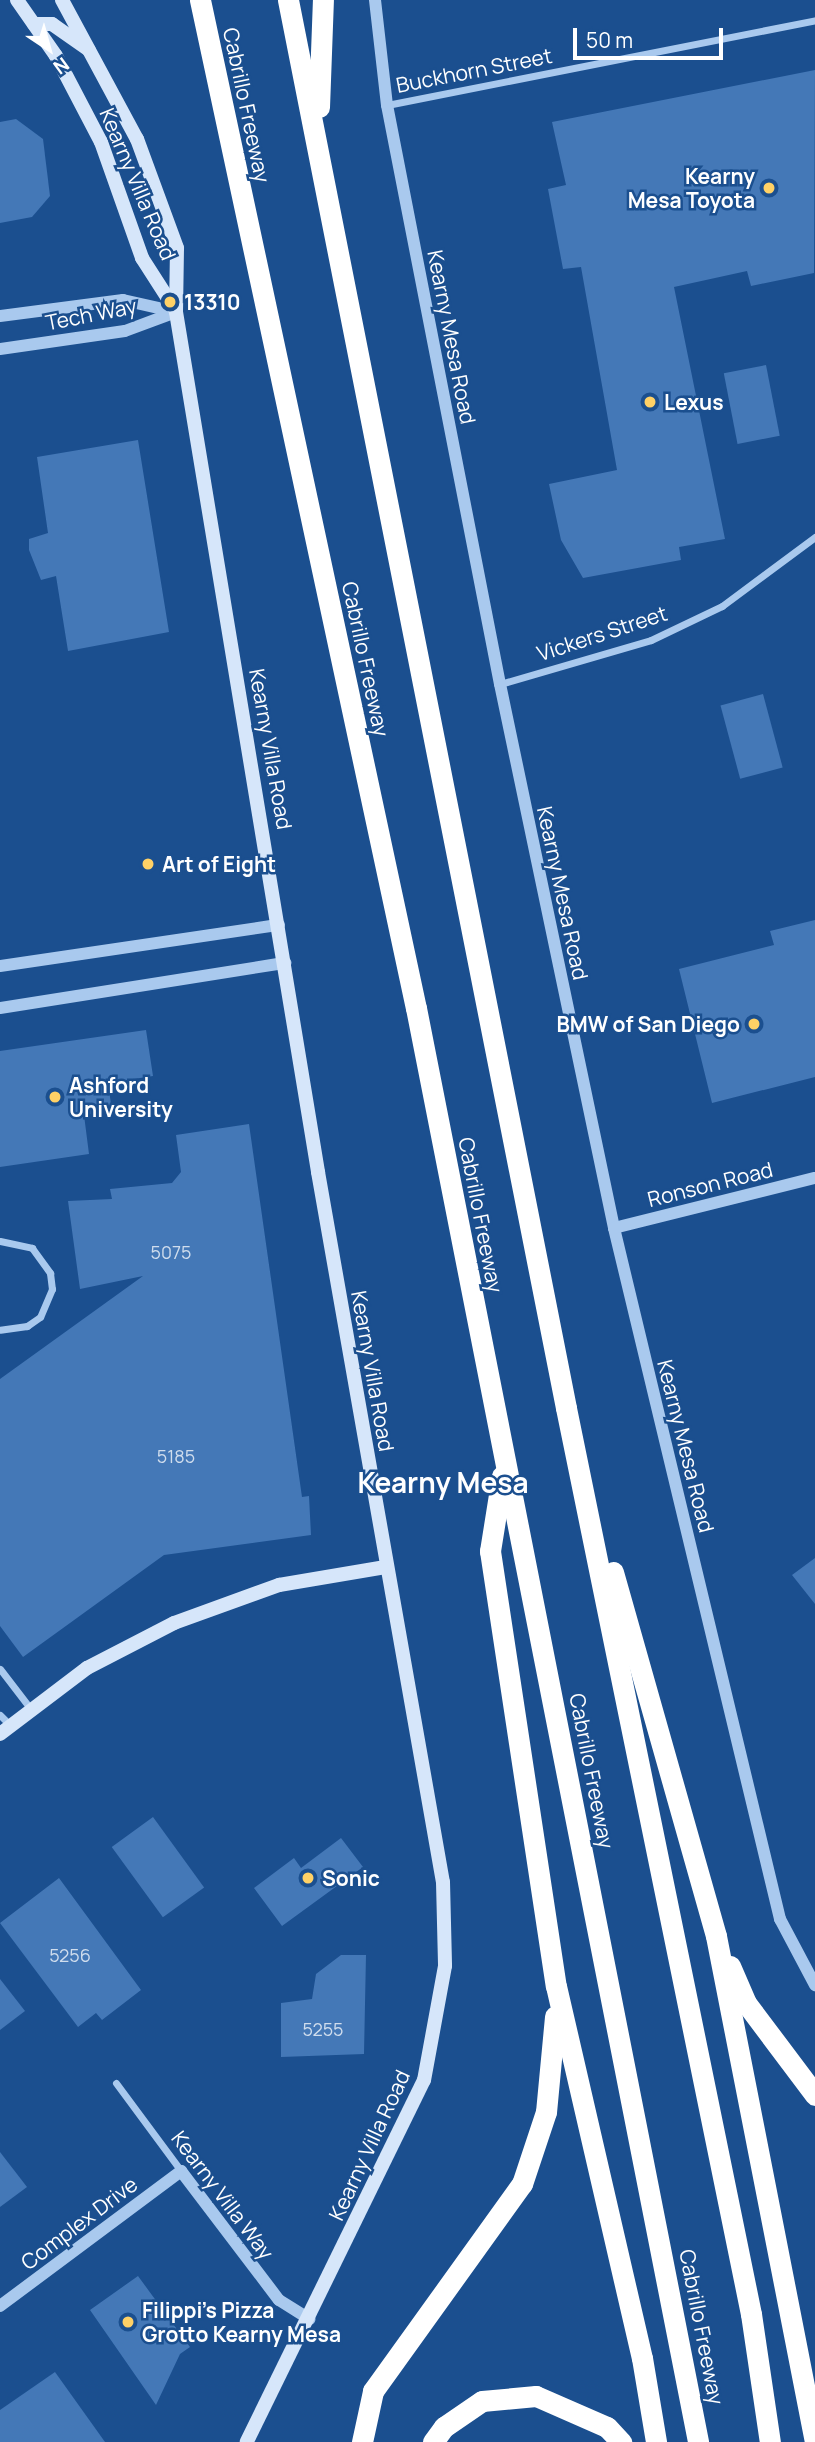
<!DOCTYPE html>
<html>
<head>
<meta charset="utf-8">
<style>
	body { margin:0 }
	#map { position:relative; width:815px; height:2442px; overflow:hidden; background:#1b4f8f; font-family:Manrope,sans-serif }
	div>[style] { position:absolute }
	.building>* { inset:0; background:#4478b7; transform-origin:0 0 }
	.minor>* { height:7px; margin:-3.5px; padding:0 3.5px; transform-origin:3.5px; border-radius:3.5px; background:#a9c9ee }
	.tertiary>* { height:12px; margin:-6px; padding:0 6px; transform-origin:6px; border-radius:6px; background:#a9c9ee }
	.secondary>* { height:14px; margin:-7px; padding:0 7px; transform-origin:7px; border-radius:7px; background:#d6e6fa }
	.motorway>* { height:21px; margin:-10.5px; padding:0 10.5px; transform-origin:10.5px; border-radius:10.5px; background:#fff }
	.dots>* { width:19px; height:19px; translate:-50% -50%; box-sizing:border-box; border:4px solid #1b4f8f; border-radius:50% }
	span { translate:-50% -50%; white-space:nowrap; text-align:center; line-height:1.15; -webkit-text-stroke:5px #1b4f8f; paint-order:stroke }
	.number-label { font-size:18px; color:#d0dded }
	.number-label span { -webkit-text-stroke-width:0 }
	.street-label { font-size:21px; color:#fff }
	.poi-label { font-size:21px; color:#fff; font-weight:700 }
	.right { translate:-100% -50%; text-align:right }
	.left { translate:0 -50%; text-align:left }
	.district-label { font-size:28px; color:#fff; font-weight:700 }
	.north { position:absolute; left:14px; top:14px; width:70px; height:70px; -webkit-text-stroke:5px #1b4f8f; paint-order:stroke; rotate:144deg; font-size:19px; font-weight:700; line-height:28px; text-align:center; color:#fff }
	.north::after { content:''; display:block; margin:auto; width:24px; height:32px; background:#fff; clip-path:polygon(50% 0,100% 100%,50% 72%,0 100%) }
	.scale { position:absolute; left:573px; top:28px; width:150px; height:32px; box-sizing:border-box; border:4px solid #fff; border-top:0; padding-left:9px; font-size:21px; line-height:24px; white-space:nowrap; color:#fff; -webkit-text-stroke:5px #1b4f8f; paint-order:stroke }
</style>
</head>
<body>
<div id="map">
	<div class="building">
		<div style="clip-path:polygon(815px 70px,814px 273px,751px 286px,747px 271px,674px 287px,725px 539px,679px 547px,681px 560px,583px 578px,561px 540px,549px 484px,617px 470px,581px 267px,563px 269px,548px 189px,566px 185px,552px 122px)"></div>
		<div style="clip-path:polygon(16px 119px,43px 139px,50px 196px,32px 217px,0 223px,0 122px)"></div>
		<div style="left:766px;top:365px;width:72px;height:43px;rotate:79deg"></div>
		<div style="clip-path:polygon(138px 440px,169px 632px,68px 651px,56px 576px,41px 580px,29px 550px,29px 539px,48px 533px,37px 457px)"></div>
		<div style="left:763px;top:694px;width:76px;height:44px;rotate:75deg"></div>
		<div style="clip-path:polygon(815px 920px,815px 1077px,712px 1103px,679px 969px,774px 945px,770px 931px)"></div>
		<div style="clip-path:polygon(146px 1030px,153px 1076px,108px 1083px,112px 1111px,84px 1115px,89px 1154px,0 1167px,0 1051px)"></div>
		<div style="clip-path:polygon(249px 1124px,302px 1497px,309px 1496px,311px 1535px,164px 1555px,23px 1657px,0 1626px,0 1379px,143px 1276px,80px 1289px,68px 1201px,112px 1199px,110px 1189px,172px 1183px,181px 1172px,176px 1135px)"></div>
		<div style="clip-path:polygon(815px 1558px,815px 1604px,792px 1575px)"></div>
		<div style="left:153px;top:1817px;width:87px;height:51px;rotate:54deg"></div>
		<div style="clip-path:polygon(341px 1838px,363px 1867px,282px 1926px,254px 1888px,294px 1858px,301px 1868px)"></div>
		<div style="clip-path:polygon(59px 1878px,141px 1990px,102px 2020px,96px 2013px,78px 2027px,0 1923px)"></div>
		<div style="clip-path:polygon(341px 1955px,366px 1955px,364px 2054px,281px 2057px,281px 2003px,312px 1999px,316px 1974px)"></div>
		<div style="clip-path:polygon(0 1979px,25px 2011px,0 2030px)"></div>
		<div style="clip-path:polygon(0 2152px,27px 2187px,0 2207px)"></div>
		<div style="clip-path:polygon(138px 2276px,190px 2347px,180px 2354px,156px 2405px,90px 2310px)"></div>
		<div style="clip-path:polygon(55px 2372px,105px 2442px,0 2442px,0 2410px)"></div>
	</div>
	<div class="minor">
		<div style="left:387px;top:105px;width:436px;rotate:-11.2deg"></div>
		<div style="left:500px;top:684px;width:157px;rotate:-16.2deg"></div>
		<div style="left:651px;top:640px;width:79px;rotate:-25.6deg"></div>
		<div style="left:722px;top:606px;width:116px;rotate:-36.6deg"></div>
		<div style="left:0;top:1241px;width:33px;rotate:12deg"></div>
		<div style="left:32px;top:1248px;width:31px;rotate:54deg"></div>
		<div style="left:50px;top:1273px;width:16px;rotate:83deg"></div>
		<div style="left:52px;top:1289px;width:30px;rotate:113deg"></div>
		<div style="left:40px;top:1317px;width:16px;rotate:145deg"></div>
		<div style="left:27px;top:1326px;width:27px;rotate:172deg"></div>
		<div style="left:0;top:1669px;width:49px;rotate:52.4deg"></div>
		<div style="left:0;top:1715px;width:13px;rotate:45deg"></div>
		<div style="left:116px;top:2083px;width:109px;rotate:53.5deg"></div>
	</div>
	<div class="tertiary">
		<div style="left:375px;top:0;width:106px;rotate:83.5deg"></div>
		<div style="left:387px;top:105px;width:590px;rotate:78.96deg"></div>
		<div style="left:500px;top:684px;width:556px;rotate:78.16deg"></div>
		<div style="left:614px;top:1228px;width:711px;rotate:76.49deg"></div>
		<div style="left:780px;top:1919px;width:75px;rotate:62.1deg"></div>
		<div style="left:0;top:316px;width:124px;rotate:-7.4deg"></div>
		<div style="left:123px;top:300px;width:54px;rotate:12.8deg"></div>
		<div style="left:0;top:349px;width:126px;rotate:-8.2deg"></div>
		<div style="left:125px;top:331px;width:54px;rotate:-20.4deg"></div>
		<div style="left:0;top:966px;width:282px;rotate:-8.4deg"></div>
		<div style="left:0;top:1008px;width:289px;rotate:-9deg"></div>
		<div style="left:614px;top:1228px;width:207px;rotate:-14deg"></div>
		<div style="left:0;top:2306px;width:226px;rotate:-36.7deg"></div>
		<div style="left:181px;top:2171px;width:162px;rotate:52.8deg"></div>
		<div style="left:279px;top:2300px;width:36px;rotate:32deg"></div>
	</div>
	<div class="secondary">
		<div style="left:17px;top:0;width:68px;rotate:55.1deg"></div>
		<div style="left:56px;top:56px;width:97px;rotate:62.4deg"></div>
		<div style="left:101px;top:142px;width:123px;rotate:70.5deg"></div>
		<div style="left:142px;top:258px;width:63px;rotate:57.3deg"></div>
		<div style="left:62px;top:0;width:158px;rotate:61.7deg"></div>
		<div style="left:137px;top:139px;width:116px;rotate:69.8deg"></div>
		<div style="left:177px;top:248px;width:64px;rotate:90.9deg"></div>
		<div style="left:176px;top:312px;width:872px;rotate:80.62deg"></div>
		<div style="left:318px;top:1172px;width:721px;rotate:80.02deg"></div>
		<div style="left:443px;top:1882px;width:84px;rotate:88.6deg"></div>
		<div style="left:445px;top:1966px;width:116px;rotate:100.4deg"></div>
		<div style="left:424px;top:2080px;width:403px;rotate:116.1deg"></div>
		<div style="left:34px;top:24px;width:18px"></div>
		<div style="left:52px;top:24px;width:45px;rotate:35.1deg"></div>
		<div style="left:0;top:1734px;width:109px;rotate:-37.2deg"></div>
		<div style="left:87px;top:1668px;width:98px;rotate:-27.3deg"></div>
		<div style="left:174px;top:1623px;width:112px;rotate:-19.9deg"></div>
		<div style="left:279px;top:1585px;width:108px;rotate:-9.6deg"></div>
	</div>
	<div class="motorway">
		<div style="left:200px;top:0;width:1031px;rotate:77.91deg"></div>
		<div style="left:416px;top:1008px;width:1461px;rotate:78.87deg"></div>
		<div style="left:288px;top:0;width:1435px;rotate:78.83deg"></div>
		<div style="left:566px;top:1408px;width:925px;rotate:78.46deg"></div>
		<div style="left:751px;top:2314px;width:129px;rotate:81.6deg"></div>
		<div style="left:319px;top:107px;width:107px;rotate:-87.9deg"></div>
		<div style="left:502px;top:1476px;width:76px;rotate:99.1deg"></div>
		<div style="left:490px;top:1551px;width:440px;rotate:81.4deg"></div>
		<div style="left:556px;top:1986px;width:382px;rotate:77deg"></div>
		<div style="left:642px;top:2358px;width:85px;rotate:80.5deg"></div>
		<div style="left:613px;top:1572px;width:378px;rotate:74.2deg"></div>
		<div style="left:716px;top:1936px;width:516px;rotate:78.93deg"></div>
		<div style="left:730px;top:1966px;width:40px;rotate:66.6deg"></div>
		<div style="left:746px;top:2003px;width:115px;rotate:53.1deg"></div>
		<div style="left:362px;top:2442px;width:52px;rotate:-77.8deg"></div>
		<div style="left:373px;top:2391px;width:255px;rotate:-54.3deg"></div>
		<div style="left:522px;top:2184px;width:76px;rotate:-71.6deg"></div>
		<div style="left:546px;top:2112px;width:96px;rotate:-84.6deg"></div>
		<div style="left:433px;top:2442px;width:19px;rotate:-54deg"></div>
		<div style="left:444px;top:2427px;width:46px;rotate:-34.4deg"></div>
		<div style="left:482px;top:2401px;width:54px;rotate:-5.3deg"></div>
		<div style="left:536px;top:2396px;width:77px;rotate:23.6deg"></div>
		<div style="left:607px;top:2427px;width:21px;rotate:47deg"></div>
	</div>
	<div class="dots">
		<div style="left:769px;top:188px;background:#ffd166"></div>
		<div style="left:170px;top:302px;background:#ffd166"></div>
		<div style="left:650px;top:402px;background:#ffd166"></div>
		<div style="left:148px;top:864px;background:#ffd166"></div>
		<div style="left:754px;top:1024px;background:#ffd166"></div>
		<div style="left:55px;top:1097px;background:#ffd166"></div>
		<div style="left:308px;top:1878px;background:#ffd166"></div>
		<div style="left:128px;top:2322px;background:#ffd166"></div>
	</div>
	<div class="number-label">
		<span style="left:171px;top:1252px">5075</span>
		<span style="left:176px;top:1456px">5185</span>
		<span style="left:70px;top:1955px">5256</span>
		<span style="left:323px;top:2029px">5255</span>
	</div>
	<div class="street-label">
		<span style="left:474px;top:70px;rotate:-11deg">Buckhorn Street</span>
		<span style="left:247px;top:105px;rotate:78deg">Cabrillo Freeway</span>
		<span style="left:138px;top:184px;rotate:67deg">Kearny Villa Road</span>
		<span style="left:91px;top:314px;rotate:-11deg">Tech Way</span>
		<span style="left:452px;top:337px;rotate:79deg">Kearny Mesa Road</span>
		<span style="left:602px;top:633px;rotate:-18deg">Vickers Street</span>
		<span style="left:366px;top:659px;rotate:78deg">Cabrillo Freeway</span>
		<span style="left:271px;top:749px;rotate:80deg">Kearny Villa Road</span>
		<span style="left:563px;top:893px;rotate:78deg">Kearny Mesa Road</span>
		<span style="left:710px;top:1184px;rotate:-14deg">Ronson Road</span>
		<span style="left:481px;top:1215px;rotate:79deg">Cabrillo Freeway</span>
		<span style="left:373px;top:1371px;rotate:80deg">Kearny Villa Road</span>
		<span style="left:686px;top:1446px;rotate:76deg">Kearny Mesa Road</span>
		<span style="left:592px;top:1771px;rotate:79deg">Cabrillo Freeway</span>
		<span style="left:369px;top:2145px;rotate:-65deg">Kearny Villa Road</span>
		<span style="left:223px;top:2195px;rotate:53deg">Kearny Villa Way</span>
		<span style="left:79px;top:2223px;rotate:-37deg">Complex Drive</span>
		<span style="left:702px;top:2327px;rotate:79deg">Cabrillo Freeway</span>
	</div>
	<div class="poi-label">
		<span class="right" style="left:755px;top:188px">Kearny<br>Mesa Toyota</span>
		<span class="left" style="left:184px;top:302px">13310</span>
		<span class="left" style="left:664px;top:402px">Lexus</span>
		<span class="left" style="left:162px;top:864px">Art of Eight</span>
		<span class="right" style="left:740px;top:1024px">BMW of San Diego</span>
		<span class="left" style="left:69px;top:1097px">Ashford<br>University</span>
		<span class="left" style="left:322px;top:1878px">Sonic</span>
		<span class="left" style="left:142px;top:2322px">Filippi's Pizza<br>Grotto Kearny Mesa</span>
	</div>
	<div class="district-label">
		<span style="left:443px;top:1482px">Kearny Mesa</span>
	</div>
	<div class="north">N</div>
	<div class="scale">50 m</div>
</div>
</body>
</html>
